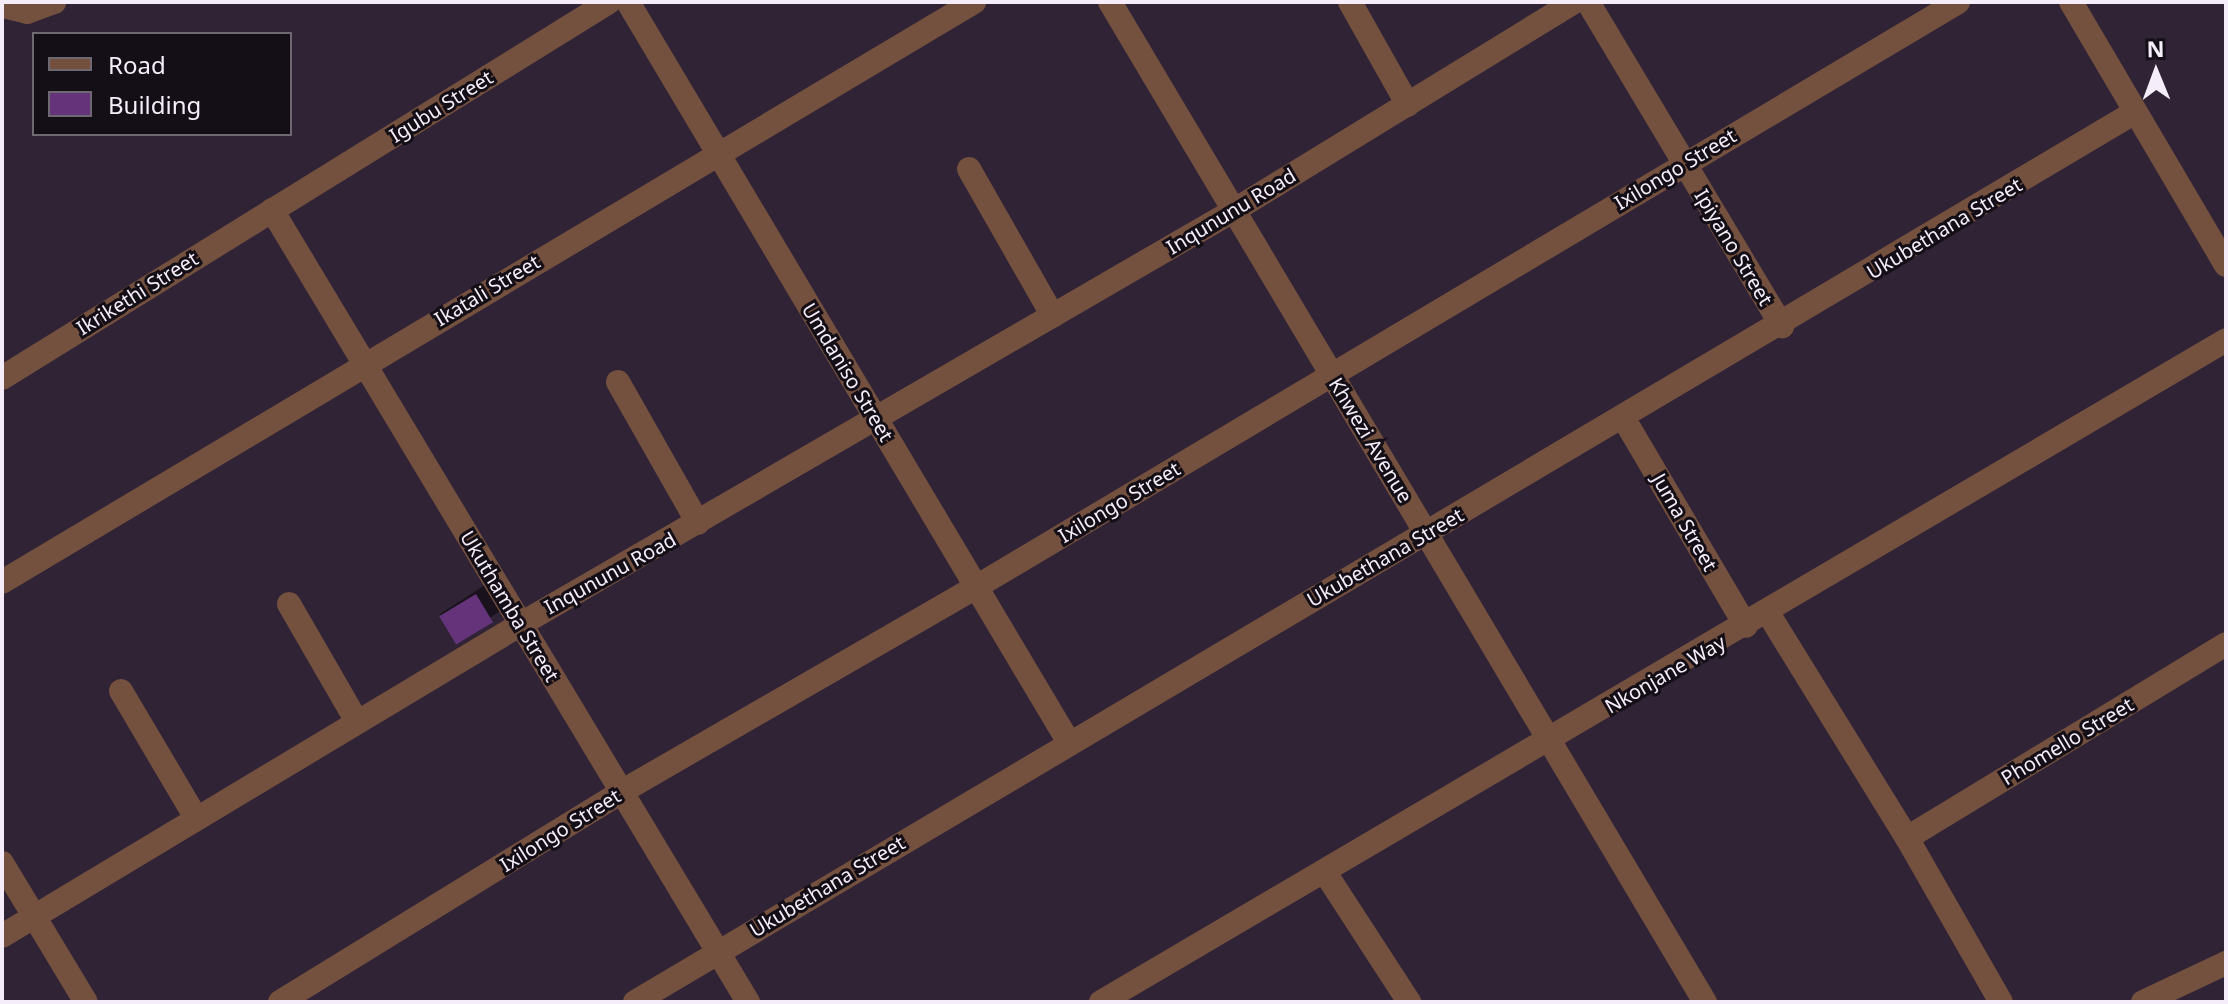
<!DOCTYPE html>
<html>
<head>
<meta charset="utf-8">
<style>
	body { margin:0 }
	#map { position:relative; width:2228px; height:1004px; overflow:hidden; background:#2f2335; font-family:"Noto Sans",sans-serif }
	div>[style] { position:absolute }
	.shadow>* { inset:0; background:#0007; transform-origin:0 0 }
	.building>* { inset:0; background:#64337a; transform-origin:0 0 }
	.minor>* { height:24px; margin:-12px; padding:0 12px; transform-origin:12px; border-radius:12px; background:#74503f }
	span { translate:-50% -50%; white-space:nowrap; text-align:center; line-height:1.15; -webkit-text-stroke:6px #140f17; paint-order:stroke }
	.street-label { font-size:20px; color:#f5eefa }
	.frame { position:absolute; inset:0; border:4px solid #f5eefa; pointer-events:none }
	.legend { position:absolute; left:32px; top:32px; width:260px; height:104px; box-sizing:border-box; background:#140f17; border:2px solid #6e6872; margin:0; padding:10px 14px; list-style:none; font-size:24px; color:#f5eefa }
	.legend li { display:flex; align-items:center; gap:16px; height:40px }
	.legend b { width:40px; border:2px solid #6e6872 }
	.north { position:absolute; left:2116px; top:32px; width:80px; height:80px; -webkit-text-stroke:6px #140f17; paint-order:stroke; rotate:359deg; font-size:22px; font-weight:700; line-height:32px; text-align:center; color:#f5eefa }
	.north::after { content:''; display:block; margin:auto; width:28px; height:36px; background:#f5eefa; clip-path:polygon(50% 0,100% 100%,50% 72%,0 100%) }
</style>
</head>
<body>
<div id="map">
	<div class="shadow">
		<div style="left:491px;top:581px;width:30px;height:61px;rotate:57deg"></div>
	</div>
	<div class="building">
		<div style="left:476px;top:594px;width:33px;height:43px;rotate:59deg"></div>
	</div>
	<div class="minor">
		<div style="left:628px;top:2px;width:860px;rotate:59.23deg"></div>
		<div style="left:1110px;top:2px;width:1164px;rotate:59.25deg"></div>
		<div style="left:1350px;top:2px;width:118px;rotate:60.6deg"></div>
		<div style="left:1588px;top:2px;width:378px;rotate:59.1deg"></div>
		<div style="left:2071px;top:2px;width:305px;rotate:59.5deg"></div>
		<div style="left:2px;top:6px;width:26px;rotate:13deg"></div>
		<div style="left:27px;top:12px;width:29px;rotate:-20deg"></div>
		<div style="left:969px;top:169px;width:169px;rotate:60.3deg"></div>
		<div style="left:272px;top:210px;width:924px;rotate:58.99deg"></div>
		<div style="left:2px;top:378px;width:714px;rotate:-31.78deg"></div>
		<div style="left:618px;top:382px;width:162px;rotate:60.4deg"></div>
		<div style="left:1624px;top:419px;width:240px;rotate:59.5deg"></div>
		<div style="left:2px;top:582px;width:1132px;rotate:-30.82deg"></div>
		<div style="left:289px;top:604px;width:136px;rotate:60deg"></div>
		<div style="left:1768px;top:613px;width:264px;rotate:58.3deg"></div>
		<div style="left:1907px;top:838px;width:189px;rotate:60.2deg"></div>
		<div style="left:121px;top:691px;width:147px;rotate:59.4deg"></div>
		<div style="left:1907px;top:838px;width:373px;rotate:-31.3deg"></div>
		<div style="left:2px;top:863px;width:162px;rotate:58.9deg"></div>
		<div style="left:1326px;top:874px;width:153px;rotate:57deg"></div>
		<div style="left:2px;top:936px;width:606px;rotate:-31.01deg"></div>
		<div style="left:521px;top:624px;width:823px;rotate:-30.12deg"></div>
		<div style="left:1233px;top:211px;width:400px;rotate:-31.5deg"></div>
		<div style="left:280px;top:1002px;width:400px;rotate:-31.6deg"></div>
		<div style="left:621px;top:792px;width:410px;rotate:-30deg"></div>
		<div style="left:976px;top:587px;width:1143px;rotate:-30.78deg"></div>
		<div style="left:635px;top:1002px;width:1744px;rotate:-30.68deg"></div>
		<div style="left:1101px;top:1002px;width:1305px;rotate:-30.47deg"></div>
		<div style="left:2143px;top:1002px;width:92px;rotate:-25.2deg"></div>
	</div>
	<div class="street-label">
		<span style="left:441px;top:106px;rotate:-32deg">Igubu Street</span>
		<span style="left:1675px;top:169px;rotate:-31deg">Ixilongo Street</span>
		<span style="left:1231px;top:211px;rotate:-31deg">Inqununu Road</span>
		<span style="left:1944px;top:228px;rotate:-31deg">Ukubethana Street</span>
		<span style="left:1734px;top:247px;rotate:59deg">Ipiyano Street</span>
		<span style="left:487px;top:290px;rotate:-31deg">Ikatali Street</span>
		<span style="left:137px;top:293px;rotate:-32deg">Ikrikethi Street</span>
		<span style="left:848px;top:372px;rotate:59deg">Umdaniso Street</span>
		<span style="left:1371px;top:440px;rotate:59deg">Khwezi Avenue</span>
		<span style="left:1119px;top:502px;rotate:-31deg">Ixilongo Street</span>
		<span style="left:1685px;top:522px;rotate:60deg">Juma Street</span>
		<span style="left:1385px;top:557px;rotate:-30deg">Ukubethana Street</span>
		<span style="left:610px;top:573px;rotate:-29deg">Inqununu Road</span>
		<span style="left:510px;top:606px;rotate:59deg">Ukuthamba Street</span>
		<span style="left:1665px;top:674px;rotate:-30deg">Nkonjane Way</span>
		<span style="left:2067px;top:741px;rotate:-31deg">Phomello Street</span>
		<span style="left:560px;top:830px;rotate:-32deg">Ixilongo Street</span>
		<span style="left:827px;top:886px;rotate:-31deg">Ukubethana Street</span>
	</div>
	<div class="frame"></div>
	<ul class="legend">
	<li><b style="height:10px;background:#74503f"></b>Road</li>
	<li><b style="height:22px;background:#64337a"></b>Building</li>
	</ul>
	<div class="north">N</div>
</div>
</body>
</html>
